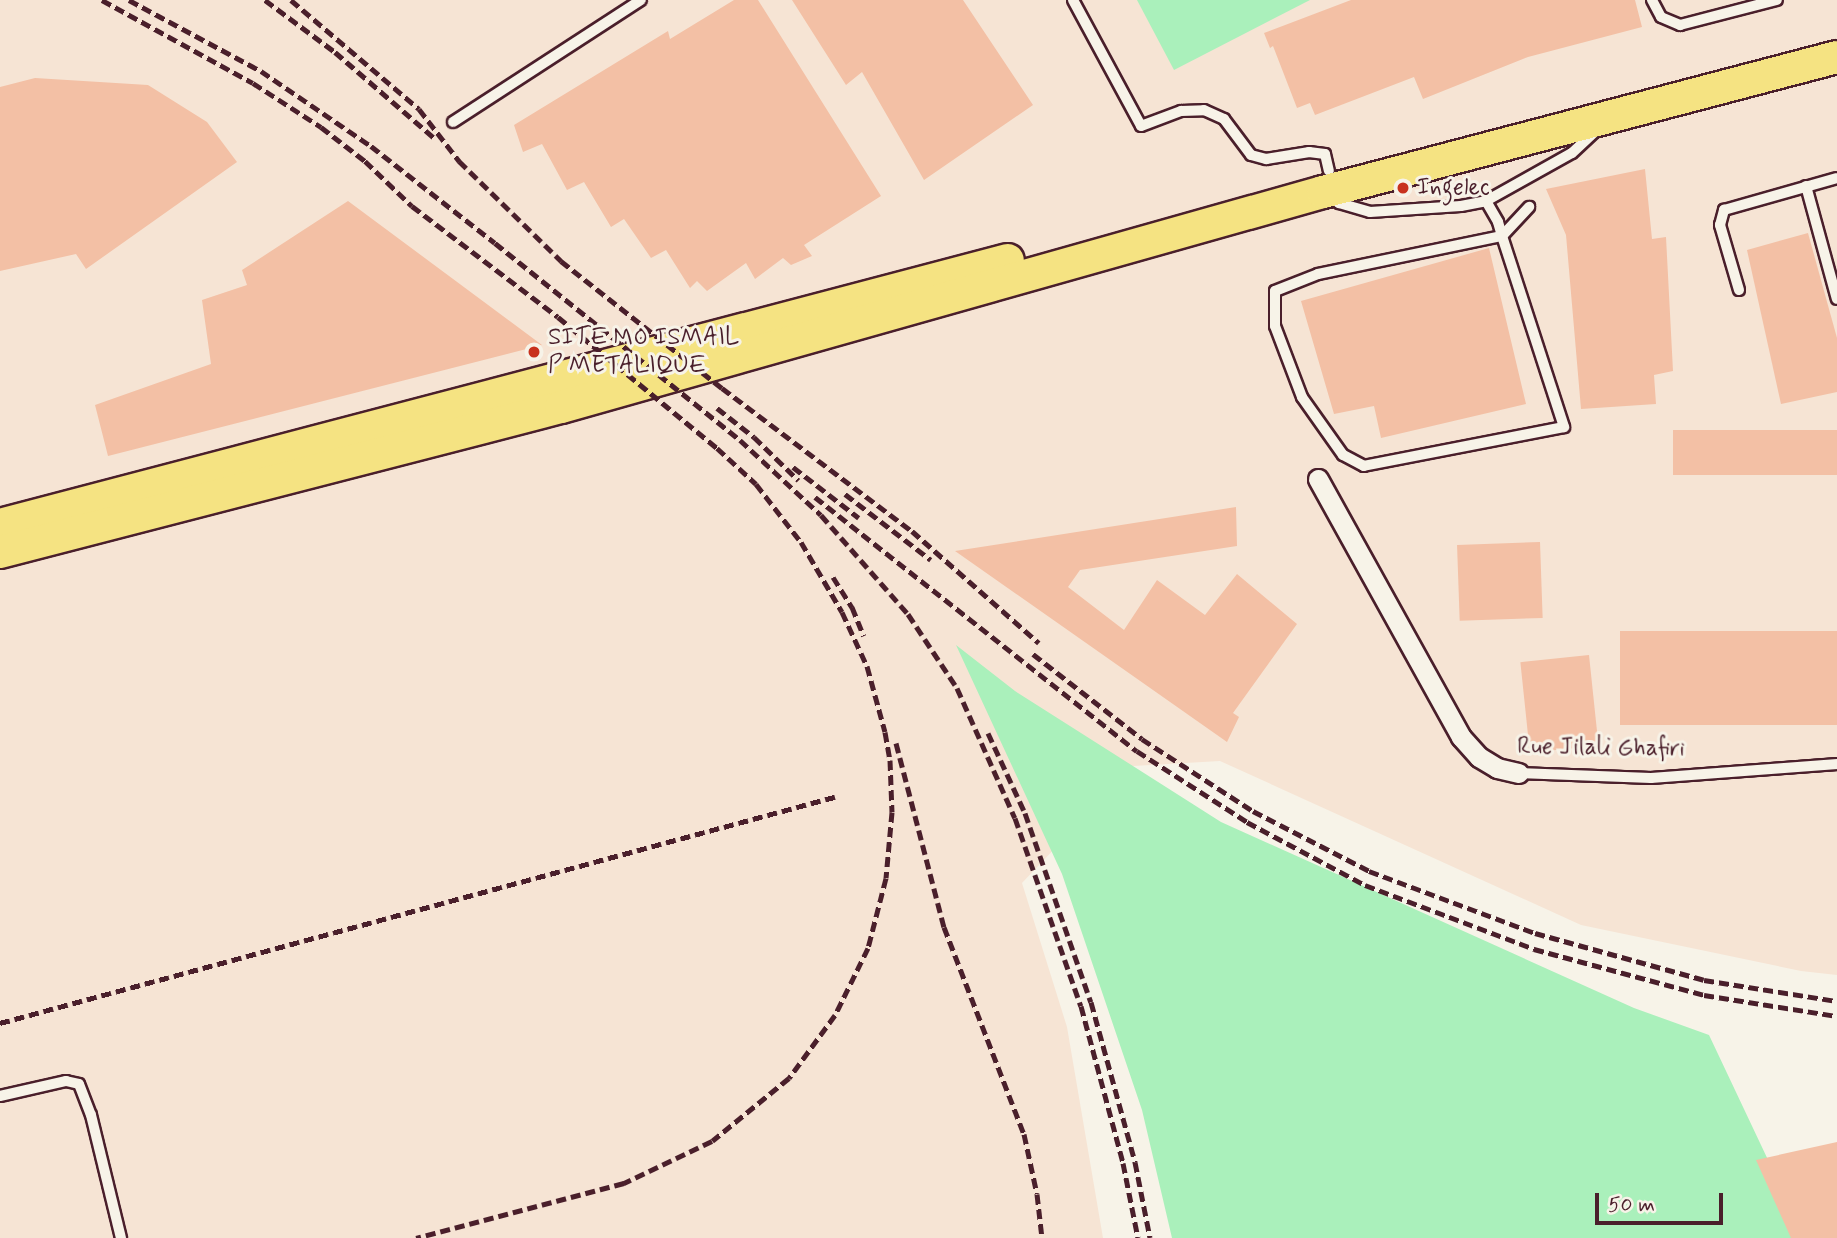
<!DOCTYPE html>
<html>
<head>
<meta charset="utf-8">
<style>
	body { margin:0 }
	#map { position:relative; width:1837px; height:1238px; overflow:hidden; background:#f7f3e8; font-family:Mynerve,sans-serif }
	div>[style] { position:absolute }
	.built>* { inset:0; background:#f6e4d4 }
	.green>* { inset:0; background:#aaf0bb }
	.building>* { inset:0; background:#f3c0a5; transform-origin:0 0 }
	.roads { filter:drop-shadow(2px 0 #4a1f2b) drop-shadow(-2px 0 #4a1f2b) drop-shadow(0 2px #4a1f2b) drop-shadow(0 -2px #4a1f2b) }
	.service>* { height:10px; margin:-5px; padding:0 5px; transform-origin:5px; border-radius:5px; background:#f7f3e8 }
	.minor>* { height:19px; margin:-9.5px; padding:0 9.5px; transform-origin:9.5px; border-radius:9.5px; background:#f7f3e8 }
	.primary>* { height:32px; margin:-16px; padding:0 16px; transform-origin:16px; border-radius:16px; background:#f5e382 }
	.rail>* { height:5px; margin-top:-2.5px; transform-origin:0; background:repeating-linear-gradient(90deg,#4a1f2b 0 10px,transparent 0 15px) }
	.dots>* { width:19px; height:19px; translate:-50% -50%; box-sizing:border-box; border:4px solid #f7f3e8; border-radius:50% }
	span { translate:-50% -50%; white-space:nowrap; text-align:center; line-height:1.15; -webkit-text-stroke:6px #f7f3e8; paint-order:stroke }
	.poi-label { font-size:24px; color:#4a1f2b }
	.left { translate:0 -50%; text-align:left }
	.street-label { font-size:24px; color:#4a1f2b }
	.scale { position:absolute; left:1595px; top:1193px; width:128px; height:32px; box-sizing:border-box; border:4px solid #4a1f2b; border-top:0; padding-left:9px; font-size:21px; line-height:24px; white-space:nowrap; color:#4a1f2b; -webkit-text-stroke:5px #f7f3e8; paint-order:stroke }
</style>
</head>
<body>
<div id="map">
	<div class="built">
		<div style="clip-path:polygon(0 0,1837px 0,1837px 975px,1801px 971px,1581px 925px,1220px 761px,1133px 766px,1022px 883px,1067px 1027px,1103px 1238px,0 1238px)"></div>
	</div>
	<div class="green">
		<div style="clip-path:polygon(1137px 0,1310px 0,1174px 70px)"></div>
		<div style="clip-path:polygon(956px 645px,1015px 691px,1221px 822px,1634px 1008px,1709px 1035px,1805px 1238px,1172px 1238px,1142px 1110px,1062px 874px)"></div>
	</div>
	<div class="building">
		<div style="clip-path:polygon(734px 0,758px 0,881px 196px,804px 245px,812px 256px,791px 265px,783px 258px,755px 279px,746px 263px,707px 291px,697px 281px,690px 288px,666px 250px,651px 258px,624px 219px,611px 227px,584px 182px,567px 190px,542px 144px,523px 152px,514px 125px,668px 31px,670px 39px)"></div>
		<div style="clip-path:polygon(792px 0,963px 0,1033px 105px,924px 180px,862px 72px,846px 85px)"></div>
		<div style="clip-path:polygon(1351px 0,1635px 0,1642px 27px,1528px 57px,1423px 99px,1414px 77px,1315px 115px,1310px 103px,1297px 108px,1273px 46px,1270px 48px,1264px 33px)"></div>
		<div style="clip-path:polygon(35px 78px,148px 85px,207px 122px,237px 162px,86px 269px,76px 254px,0 271px,0 87px)"></div>
		<div style="clip-path:polygon(1645px 169px,1652px 239px,1666px 237px,1673px 371px,1654px 375px,1656px 404px,1581px 409px,1566px 235px,1546px 189px)"></div>
		<div style="clip-path:polygon(348px 201px,542px 345px,108px 456px,95px 405px,211px 364px,202px 300px,247px 285px,242px 270px)"></div>
		<div style="clip-path:polygon(1808px 233px,1837px 338px,1837px 392px,1781px 404px,1747px 250px)"></div>
		<div style="clip-path:polygon(1489px 248px,1526px 404px,1381px 438px,1374px 406px,1334px 414px,1301px 301px)"></div>
		<div style="left:1837px;top:430px;width:45px;height:164px;rotate:90deg"></div>
		<div style="clip-path:polygon(1236px 507px,1237px 546px,1080px 570px,1068px 587px,1124px 630px,1157px 580px,1205px 615px,1237px 574px,1297px 624px,1233px 713px,1239px 717px,1227px 742px,955px 551px)"></div>
		<div style="left:1540px;top:542px;width:76px;height:83px;rotate:88deg"></div>
		<div style="left:1837px;top:631px;width:94px;height:217px;rotate:90deg"></div>
		<div style="left:1589px;top:655px;width:91px;height:69px;rotate:84deg"></div>
		<div style="clip-path:polygon(1837px 1142px,1837px 1238px,1791px 1238px,1756px 1160px)"></div>
	</div>
	<div class="roads">
		<div class="service">
			<div style="left:1073px;top:0;width:143px;rotate:61.6deg"></div>
			<div style="left:1141px;top:126px;width:43px;rotate:-20.6deg"></div>
			<div style="left:1181px;top:111px;width:23px;rotate:-2deg"></div>
			<div style="left:1204px;top:110px;width:22px;rotate:24deg"></div>
			<div style="left:1224px;top:119px;width:45px;rotate:53.1deg"></div>
			<div style="left:1251px;top:155px;width:16px;rotate:15deg"></div>
			<div style="left:1266px;top:159px;width:44px;rotate:-9.2deg"></div>
			<div style="left:1309px;top:152px;width:16px;rotate:7deg"></div>
			<div style="left:1325px;top:154px;width:17px;rotate:77deg"></div>
			<div style="left:1652px;top:0;width:19px;rotate:62deg"></div>
			<div style="left:1661px;top:17px;width:21px;rotate:23deg"></div>
			<div style="left:1680px;top:25px;width:100px;rotate:-14.5deg"></div>
			<div style="left:453px;top:122px;width:224px;rotate:-33deg"></div>
			<div style="left:1806px;top:186px;width:117px;rotate:74.7deg"></div>
			<div style="left:1330px;top:197px;width:11px;rotate:34deg"></div>
			<div style="left:1339px;top:203px;width:32px;rotate:16deg"></div>
			<div style="left:1370px;top:212px;width:91px;rotate:-3.8deg"></div>
			<div style="left:1461px;top:206px;width:25px;rotate:-11deg"></div>
			<div style="left:1486px;top:201px;width:98px;rotate:-29.2deg"></div>
			<div style="left:1572px;top:153px;width:34px;rotate:-43deg"></div>
			<div style="left:1486px;top:201px;width:24px;rotate:60deg"></div>
			<div style="left:1498px;top:222px;width:15px;rotate:74deg"></div>
			<div style="left:1502px;top:236px;width:201px;rotate:72deg"></div>
			<div style="left:1564px;top:427px;width:204px;rotate:169deg"></div>
			<div style="left:1364px;top:466px;width:24px;rotate:-152deg"></div>
			<div style="left:1343px;top:455px;width:71px;rotate:-125.3deg"></div>
			<div style="left:1302px;top:397px;width:76px;rotate:-110.8deg"></div>
			<div style="left:1275px;top:326px;width:35px;rotate:-90deg"></div>
			<div style="left:1275px;top:291px;width:46px;rotate:-21.6deg"></div>
			<div style="left:1318px;top:274px;width:188px;rotate:-11.7deg"></div>
			<div style="left:1502px;top:236px;width:40px;rotate:-47deg"></div>
			<div style="left:1739px;top:290px;width:68px;rotate:-106.3deg"></div>
			<div style="left:1720px;top:225px;width:16px;rotate:-75deg"></div>
			<div style="left:1724px;top:210px;width:117px;rotate:-15.8deg"></div>
			<div style="left:1518px;top:773px;width:133px;rotate:2.2deg"></div>
			<div style="left:1651px;top:778px;width:187px;rotate:-4.3deg"></div>
			<div style="left:0;top:1096px;width:68px;rotate:-12.8deg"></div>
			<div style="left:66px;top:1081px;width:13px;rotate:13deg"></div>
			<div style="left:79px;top:1084px;width:33px;rotate:69deg"></div>
			<div style="left:91px;top:1115px;width:127px;rotate:76.3deg"></div>
		</div>
		<div class="minor">
			<div style="left:1318px;top:479px;width:295px;rotate:61deg"></div>
			<div style="left:1461px;top:737px;width:27px;rotate:48deg"></div>
			<div style="left:1479px;top:757px;width:21px;rotate:31deg"></div>
			<div style="left:1497px;top:768px;width:22px;rotate:13deg"></div>
		</div>
		<div class="primary">
			<div style="left:0;top:525px;width:1042px;rotate:-14.73deg"></div>
			<div style="left:0;top:552px;width:579px;rotate:-14.49deg"></div>
			<div style="left:561px;top:407px;width:792px;rotate:-15.76deg"></div>
			<div style="left:1323px;top:192px;width:531px;rotate:-14.72deg"></div>
		</div>
	</div>
	<div class="rail">
		<div style="left:102px;top:0;width:172px;rotate:28.8deg"></div>
		<div style="left:253px;top:83px;width:81px;rotate:32.9deg"></div>
		<div style="left:321px;top:127px;width:56px;rotate:37.7deg"></div>
		<div style="left:365px;top:161px;width:65px;rotate:43.8deg"></div>
		<div style="left:412px;top:206px;width:183px;rotate:37.2deg"></div>
		<div style="left:558px;top:317px;width:206px;rotate:39.5deg"></div>
		<div style="left:717px;top:448px;width:53px;rotate:42.7deg"></div>
		<div style="left:756px;top:484px;width:73px;rotate:52.2deg"></div>
		<div style="left:801px;top:542px;width:81px;rotate:59.6deg"></div>
		<div style="left:842px;top:612px;width:60px;rotate:65.2deg"></div>
		<div style="left:867px;top:666px;width:68px;rotate:74.7deg"></div>
		<div style="left:885px;top:732px;width:28px;rotate:80deg"></div>
		<div style="left:890px;top:760px;width:52px;rotate:87.8deg"></div>
		<div style="left:892px;top:812px;width:66px;rotate:95.2deg"></div>
		<div style="left:886px;top:878px;width:72px;rotate:104.4deg"></div>
		<div style="left:868px;top:948px;width:75px;rotate:116.2deg"></div>
		<div style="left:835px;top:1015px;width:78px;rotate:126.1deg"></div>
		<div style="left:789px;top:1078px;width:99px;rotate:140.7deg"></div>
		<div style="left:712px;top:1141px;width:98px;rotate:154.5deg"></div>
		<div style="left:624px;top:1183px;width:215px;rotate:165.2deg"></div>
		<div style="left:129px;top:0;width:150px;rotate:28.3deg"></div>
		<div style="left:261px;top:71px;width:133px;rotate:34.3deg"></div>
		<div style="left:371px;top:146px;width:157px;rotate:38deg"></div>
		<div style="left:495px;top:243px;width:314px;rotate:38.8deg"></div>
		<div style="left:740px;top:440px;width:110px;rotate:42.8deg"></div>
		<div style="left:821px;top:515px;width:132px;rotate:48.7deg"></div>
		<div style="left:908px;top:614px;width:89px;rotate:56.5deg"></div>
		<div style="left:957px;top:688px;width:142px;rotate:66deg"></div>
		<div style="left:1015px;top:818px;width:199px;rotate:70.7deg"></div>
		<div style="left:1081px;top:1006px;width:163px;rotate:75deg"></div>
		<div style="left:1123px;top:1163px;width:76px;rotate:78.7deg"></div>
		<div style="left:265px;top:0;width:87px;rotate:36.6deg"></div>
		<div style="left:335px;top:52px;width:130px;rotate:40.9deg"></div>
		<div style="left:291px;top:0;width:168px;rotate:40.4deg"></div>
		<div style="left:419px;top:109px;width:66px;rotate:52.4deg"></div>
		<div style="left:459px;top:161px;width:143px;rotate:44.4deg"></div>
		<div style="left:561px;top:261px;width:205px;rotate:38.3deg"></div>
		<div style="left:722px;top:388px;width:238px;rotate:37deg"></div>
		<div style="left:912px;top:531px;width:169px;rotate:41.4deg"></div>
		<div style="left:717px;top:408px;width:47px;rotate:38.1deg"></div>
		<div style="left:754px;top:437px;width:62px;rotate:44.3deg"></div>
		<div style="left:793px;top:467px;width:83px;rotate:37.7deg"></div>
		<div style="left:845px;top:494px;width:108px;rotate:37.5deg"></div>
		<div style="left:815px;top:497px;width:410px;rotate:38.3deg"></div>
		<div style="left:1137px;top:751px;width:131px;rotate:32.8deg"></div>
		<div style="left:1247px;top:822px;width:134px;rotate:28.1deg"></div>
		<div style="left:1365px;top:885px;width:181px;rotate:20.7deg"></div>
		<div style="left:1534px;top:949px;width:176px;rotate:15.1deg"></div>
		<div style="left:1704px;top:995px;width:135px;rotate:9deg"></div>
		<div style="left:833px;top:577px;width:36px;rotate:58deg"></div>
		<div style="left:852px;top:607px;width:31px;rotate:68deg"></div>
		<div style="left:1033px;top:654px;width:138px;rotate:37.9deg"></div>
		<div style="left:1142px;top:739px;width:132px;rotate:33deg"></div>
		<div style="left:1253px;top:811px;width:131px;rotate:27.3deg"></div>
		<div style="left:1369px;top:871px;width:177px;rotate:20.5deg"></div>
		<div style="left:1535px;top:933px;width:175px;rotate:15.5deg"></div>
		<div style="left:1704px;top:980px;width:135px;rotate:9deg"></div>
		<div style="left:988px;top:733px;width:88px;rotate:65.2deg"></div>
		<div style="left:1025px;top:813px;width:200px;rotate:70.8deg"></div>
		<div style="left:1091px;top:1002px;width:166px;rotate:74.6deg"></div>
		<div style="left:1135px;top:1162px;width:77px;rotate:78.8deg"></div>
		<div style="left:896px;top:743px;width:190px;rotate:75.4deg"></div>
		<div style="left:944px;top:927px;width:222px;rotate:68.9deg"></div>
		<div style="left:1024px;top:1134px;width:61px;rotate:77.8deg"></div>
		<div style="left:1037px;top:1194px;width:44px;rotate:83.5deg"></div>
		<div style="left:0;top:1023px;width:868px;rotate:-15.16deg"></div>
	</div>
	<div class="dots">
		<div style="left:1403px;top:188px;background:#c8321e"></div>
		<div style="left:534px;top:352px;background:#c8321e"></div>
	</div>
	<div class="poi-label">
		<span class="left" style="left:1417px;top:188px">Ingelec</span>
		<span class="left" style="left:548px;top:352px">SITE MO ISMAIL<br>P METALIQUE</span>
	</div>
	<div class="street-label">
		<span style="left:1601px;top:748px;rotate:1deg">Rue Jilali Ghafiri</span>
	</div>
	<div class="scale">50 m</div>
</div>
</body>
</html>
